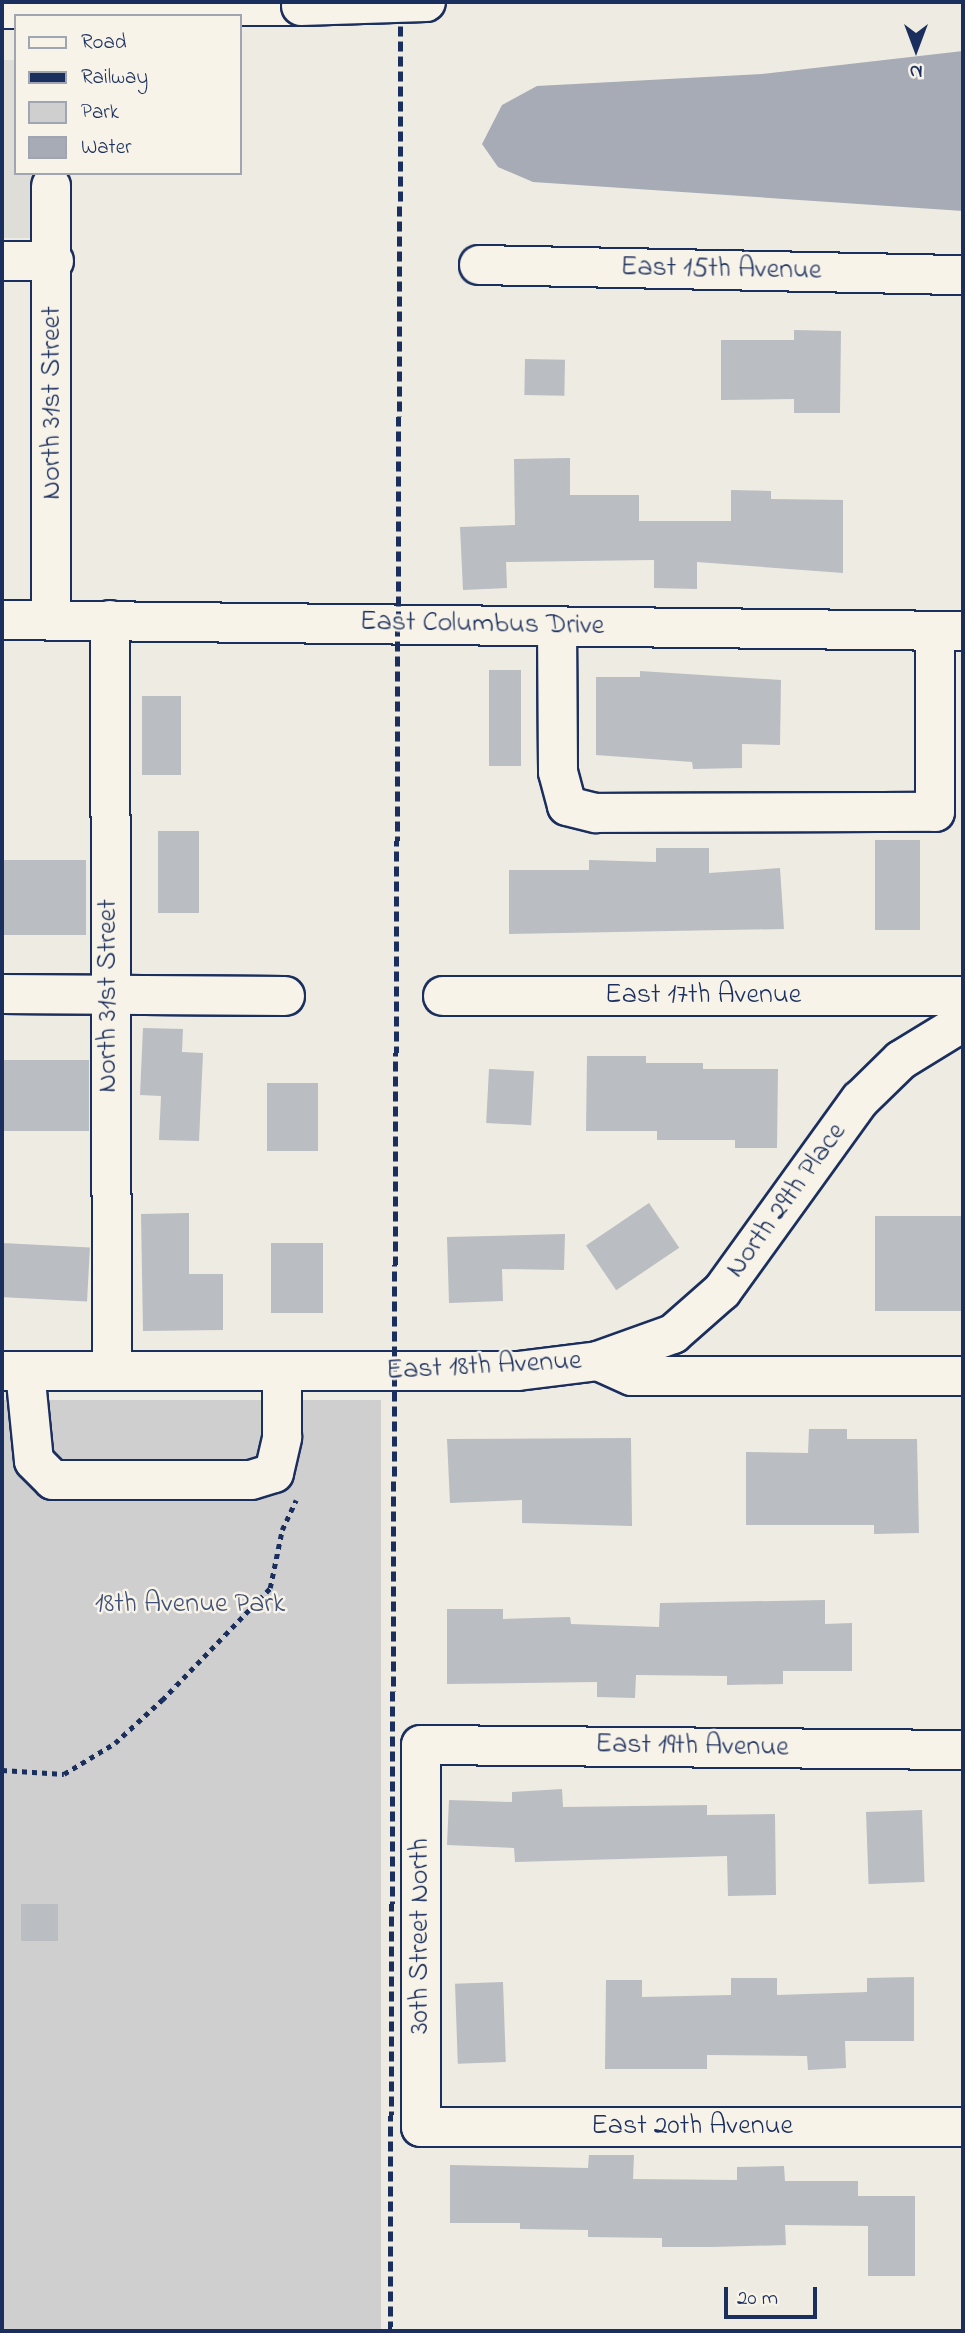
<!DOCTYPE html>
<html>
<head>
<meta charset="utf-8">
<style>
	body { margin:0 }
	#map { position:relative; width:965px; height:2333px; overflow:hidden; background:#eeebe2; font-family:"Indie Flower",sans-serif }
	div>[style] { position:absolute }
	.built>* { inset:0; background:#deddd8 }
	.green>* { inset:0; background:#cfcfcf; transform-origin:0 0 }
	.water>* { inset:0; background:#a6abb5 }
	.building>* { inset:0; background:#babdc2; transform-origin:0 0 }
	.path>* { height:4.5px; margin-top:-2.25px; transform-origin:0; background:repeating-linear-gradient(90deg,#1b2f5e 0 5px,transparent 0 10px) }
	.roads { filter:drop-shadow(2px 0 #1b2f5e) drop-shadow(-2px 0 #1b2f5e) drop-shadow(0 2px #1b2f5e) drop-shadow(0 -2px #1b2f5e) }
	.minor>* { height:38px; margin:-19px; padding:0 19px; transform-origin:19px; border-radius:19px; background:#f7f3e8 }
	.major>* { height:38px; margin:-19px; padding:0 19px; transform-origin:19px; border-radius:19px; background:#f7f3e8 }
	.highway>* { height:38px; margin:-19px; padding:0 19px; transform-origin:19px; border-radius:19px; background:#f7f3e8 }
	.rail>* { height:5px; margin-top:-2.5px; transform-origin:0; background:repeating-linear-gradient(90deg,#1b2f5e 0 10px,transparent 0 15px) }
	.bridges { filter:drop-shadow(2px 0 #1b2f5e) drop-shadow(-2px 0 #1b2f5e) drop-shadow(0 2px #1b2f5e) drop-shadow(0 -2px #1b2f5e) }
	.highway-bridge>* { height:38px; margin:-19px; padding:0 19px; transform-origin:19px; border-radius:19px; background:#f7f3e8 }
	span { translate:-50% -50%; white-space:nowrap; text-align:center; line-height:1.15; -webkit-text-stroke:5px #f7f3e8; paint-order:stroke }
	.street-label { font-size:28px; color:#1b2f5e }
	.park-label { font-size:28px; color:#3f4f75 }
	.frame { position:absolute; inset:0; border:4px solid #1b2f5e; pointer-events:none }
	.legend { position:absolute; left:14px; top:14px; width:228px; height:161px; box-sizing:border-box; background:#f7f3e8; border:2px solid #9fa5b1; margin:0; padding:9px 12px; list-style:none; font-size:21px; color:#1b2f5e }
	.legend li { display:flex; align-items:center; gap:14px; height:35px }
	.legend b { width:35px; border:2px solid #9fa5b1 }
	.north { position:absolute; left:881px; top:14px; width:70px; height:70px; -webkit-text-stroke:5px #f7f3e8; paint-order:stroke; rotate:180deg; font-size:19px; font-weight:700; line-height:28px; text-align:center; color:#1b2f5e }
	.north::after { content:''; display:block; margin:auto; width:24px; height:32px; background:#1b2f5e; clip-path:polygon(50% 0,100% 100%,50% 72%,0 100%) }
	.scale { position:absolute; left:724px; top:2287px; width:93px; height:32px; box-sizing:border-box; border:4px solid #1b2f5e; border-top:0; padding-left:9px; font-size:21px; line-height:24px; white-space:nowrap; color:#1b2f5e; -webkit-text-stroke:5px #f7f3e8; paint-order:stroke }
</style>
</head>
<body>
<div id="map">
	<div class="built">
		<div style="clip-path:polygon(2px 60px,16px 60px,16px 173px,35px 173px,34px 238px,2px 238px)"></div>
	</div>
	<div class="green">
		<div style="left:2px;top:1400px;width:379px;height:931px"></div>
	</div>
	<div class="water">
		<div style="clip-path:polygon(963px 51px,963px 211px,533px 182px,498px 167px,482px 144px,502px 105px,537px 86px,762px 74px)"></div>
	</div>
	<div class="building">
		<div style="clip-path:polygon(794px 330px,841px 331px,840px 413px,794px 413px,794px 399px,721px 400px,721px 340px,794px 340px)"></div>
		<div style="left:525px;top:359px;width:40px;height:36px;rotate:1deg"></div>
		<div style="clip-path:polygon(570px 458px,570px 495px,639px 495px,639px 521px,731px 521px,731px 490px,771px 491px,771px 499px,843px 500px,843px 573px,697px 562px,697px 589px,654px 588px,654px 560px,506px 562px,507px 588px,463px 590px,460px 527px,515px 525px,514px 459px)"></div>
		<div style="left:489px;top:670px;width:32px;height:96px"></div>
		<div style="clip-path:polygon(640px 671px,781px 680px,780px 745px,742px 744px,742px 768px,693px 769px,692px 762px,596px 755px,596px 677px,640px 677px)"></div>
		<div style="left:142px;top:696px;width:39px;height:79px"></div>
		<div style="left:158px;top:831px;width:41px;height:82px"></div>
		<div style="left:875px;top:840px;width:45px;height:90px"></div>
		<div style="clip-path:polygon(656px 848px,709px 848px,709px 873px,780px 868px,784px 929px,509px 934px,509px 870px,589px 870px,589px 860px,656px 862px)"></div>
		<div style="left:2px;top:860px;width:84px;height:75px"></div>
		<div style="clip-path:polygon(143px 1028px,183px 1029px,182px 1052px,203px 1053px,199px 1141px,159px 1140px,161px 1096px,140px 1095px)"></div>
		<div style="clip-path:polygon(587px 1056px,646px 1056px,646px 1063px,703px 1063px,703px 1069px,778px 1069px,777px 1148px,735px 1148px,735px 1140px,657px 1140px,657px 1131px,586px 1131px)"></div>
		<div style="left:2px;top:1060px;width:87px;height:71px"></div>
		<div style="left:489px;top:1069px;width:45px;height:54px;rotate:3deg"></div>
		<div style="left:267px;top:1083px;width:51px;height:68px"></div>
		<div style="left:649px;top:1203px;width:54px;height:76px;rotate:56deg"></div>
		<div style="clip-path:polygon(189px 1213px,189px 1274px,223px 1274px,223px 1330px,143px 1331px,141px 1214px)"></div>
		<div style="left:963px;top:1216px;width:95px;height:88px;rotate:90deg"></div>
		<div style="clip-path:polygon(565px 1234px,564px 1270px,502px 1269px,503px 1301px,449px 1303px,447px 1237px)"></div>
		<div style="left:2px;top:1243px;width:88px;height:54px;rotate:3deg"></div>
		<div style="left:271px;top:1243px;width:52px;height:70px"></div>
		<div style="clip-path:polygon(809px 1429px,847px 1429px,847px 1439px,917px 1439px,919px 1533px,874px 1534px,874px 1525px,746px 1525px,746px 1452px,808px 1453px)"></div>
		<div style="clip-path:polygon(631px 1438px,632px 1526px,522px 1523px,522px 1500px,450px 1503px,447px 1439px)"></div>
		<div style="clip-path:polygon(825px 1600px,825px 1624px,852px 1623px,852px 1671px,783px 1671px,783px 1684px,727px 1685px,727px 1676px,636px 1675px,635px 1698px,597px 1697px,597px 1682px,447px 1684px,447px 1609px,503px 1609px,503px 1619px,570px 1617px,571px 1624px,659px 1627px,660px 1603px)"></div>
		<div style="clip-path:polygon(562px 1789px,563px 1807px,707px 1805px,707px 1815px,775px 1814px,776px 1895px,728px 1896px,727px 1856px,515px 1862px,514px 1848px,447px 1845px,449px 1800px,512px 1802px,512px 1792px)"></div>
		<div style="left:922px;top:1810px;width:72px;height:56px;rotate:88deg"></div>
		<div style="left:21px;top:1904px;width:37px;height:37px"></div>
		<div style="clip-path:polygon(914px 1977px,914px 2041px,845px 2041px,846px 2068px,808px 2070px,807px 2056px,707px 2055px,707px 2069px,605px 2069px,606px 1980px,642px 1980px,642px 1997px,731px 1995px,731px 1978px,777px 1978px,777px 1995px,867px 1992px,867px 1978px)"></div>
		<div style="left:503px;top:1982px;width:80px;height:48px;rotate:88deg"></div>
		<div style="clip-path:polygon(589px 2155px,634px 2155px,633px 2179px,737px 2180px,737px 2167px,784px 2166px,785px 2181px,858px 2181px,858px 2196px,915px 2196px,915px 2276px,868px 2276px,868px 2226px,785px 2225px,786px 2245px,713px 2247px,662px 2247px,662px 2238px,588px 2237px,588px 2230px,520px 2229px,520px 2223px,450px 2223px,450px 2165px,588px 2168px)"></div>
	</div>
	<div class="path">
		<div style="left:2px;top:1770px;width:62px;rotate:3.7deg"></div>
		<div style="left:64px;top:1774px;width:60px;rotate:-31.3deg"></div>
		<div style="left:115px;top:1743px;width:64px;rotate:-42.5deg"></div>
		<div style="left:162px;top:1700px;width:156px;rotate:-46deg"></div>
		<div style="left:270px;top:1588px;width:59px;rotate:-78.3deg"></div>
		<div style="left:282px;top:1530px;width:33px;rotate:-65deg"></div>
	</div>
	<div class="roads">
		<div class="minor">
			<div style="left:51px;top:186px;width:434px;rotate:90deg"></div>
			<div style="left:2px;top:261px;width:52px"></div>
			<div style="left:479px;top:265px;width:484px;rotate:1.2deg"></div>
			<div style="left:110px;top:620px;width:751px;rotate:89.85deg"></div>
			<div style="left:557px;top:626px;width:146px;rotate:89.6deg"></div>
			<div style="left:558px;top:772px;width:35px;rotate:75deg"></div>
			<div style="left:567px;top:806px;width:30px;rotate:14deg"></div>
			<div style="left:596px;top:813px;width:339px;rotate:-0.2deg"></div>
			<div style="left:935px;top:812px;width:181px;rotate:-90deg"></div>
			<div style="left:2px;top:994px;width:283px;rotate:0.4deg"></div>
			<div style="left:443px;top:996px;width:520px"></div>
			<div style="left:598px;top:1361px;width:37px;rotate:24deg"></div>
			<div style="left:632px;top:1376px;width:331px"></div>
			<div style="left:25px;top:1371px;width:90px;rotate:84.3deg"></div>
			<div style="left:34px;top:1461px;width:27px;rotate:45deg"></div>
			<div style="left:53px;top:1480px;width:198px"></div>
			<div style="left:251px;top:1480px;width:24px;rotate:-17deg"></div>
			<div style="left:274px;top:1473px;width:37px;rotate:-77deg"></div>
			<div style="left:282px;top:1437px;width:65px;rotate:-90deg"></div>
			<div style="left:963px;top:1750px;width:542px;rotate:-179.47deg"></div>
			<div style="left:421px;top:1745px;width:382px;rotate:90deg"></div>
			<div style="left:421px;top:2127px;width:542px"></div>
		</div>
		<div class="major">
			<div style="left:2px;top:620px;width:961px;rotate:0.66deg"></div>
			<div style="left:2px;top:1371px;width:516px"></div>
			<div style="left:518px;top:1371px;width:81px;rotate:-7.1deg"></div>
			<div style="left:598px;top:1361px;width:80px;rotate:-19.8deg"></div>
			<div style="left:673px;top:1334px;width:65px;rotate:-41.3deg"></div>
			<div style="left:722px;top:1291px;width:236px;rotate:-54.2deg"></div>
			<div style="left:860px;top:1100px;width:57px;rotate:-44.3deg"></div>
			<div style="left:901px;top:1060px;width:73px;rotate:-31.5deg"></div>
		</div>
		<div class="highway">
			<div style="left:2px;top:9px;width:299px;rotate:-0.6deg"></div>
		</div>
	</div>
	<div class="rail">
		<div style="left:390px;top:2331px;width:2329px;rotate:-89.73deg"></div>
	</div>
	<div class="bridges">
		<div class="highway-bridge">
			<div style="left:301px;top:6px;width:125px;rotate:-1.8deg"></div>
		</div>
	</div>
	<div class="street-label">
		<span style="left:721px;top:270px;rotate:1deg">East 15th Avenue</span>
		<span style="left:53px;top:403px;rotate:-90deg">North 31st Street</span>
		<span style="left:482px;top:625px;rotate:1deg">East Columbus Drive</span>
		<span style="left:109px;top:996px;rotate:-90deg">North 31st Street</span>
		<span style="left:703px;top:996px">East 17th Avenue</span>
		<span style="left:787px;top:1201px;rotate:-54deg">North 29th Place</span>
		<span style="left:484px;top:1367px;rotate:-3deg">East 18th Avenue</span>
		<span style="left:692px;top:1747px;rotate:1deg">East 19th Avenue</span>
		<span style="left:421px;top:1936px;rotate:-90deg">30th Street North</span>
		<span style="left:692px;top:2127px">East 20th Avenue</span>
	</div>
	<div class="park-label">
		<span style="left:190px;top:1605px">18th Avenue Park</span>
	</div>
	<div class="frame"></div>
	<ul class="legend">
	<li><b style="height:9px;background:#f7f3e8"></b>Road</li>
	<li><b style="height:9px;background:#1b2f5e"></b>Railway</li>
	<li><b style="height:19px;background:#cfcfcf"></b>Park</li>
	<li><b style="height:19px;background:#a6abb5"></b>Water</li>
	</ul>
	<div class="north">N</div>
	<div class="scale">20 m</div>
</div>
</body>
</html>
